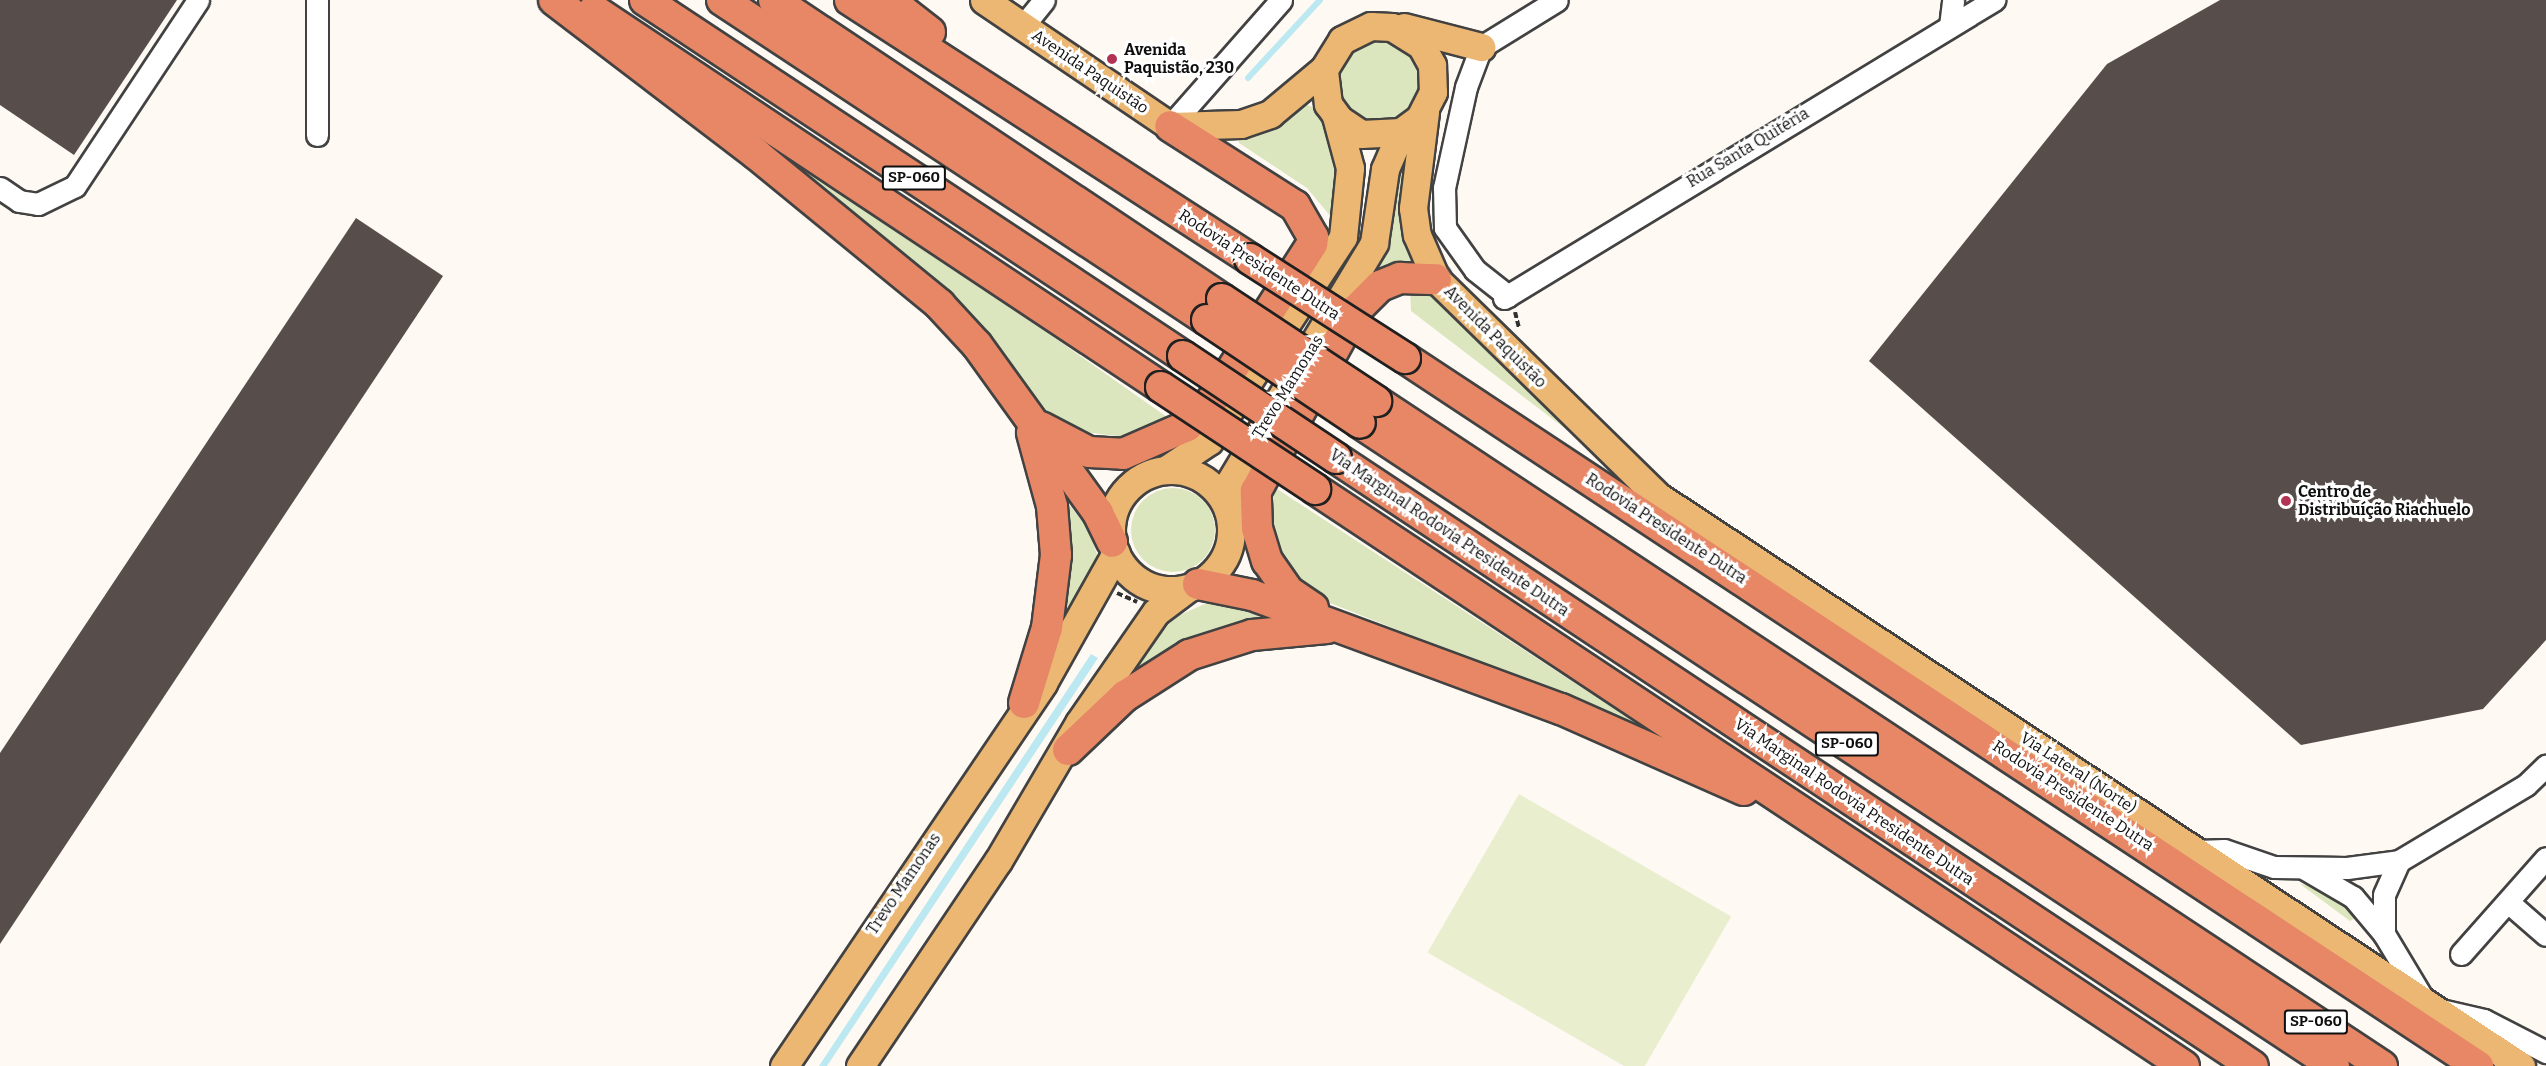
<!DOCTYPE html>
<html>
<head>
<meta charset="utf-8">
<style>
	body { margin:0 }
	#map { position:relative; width:2546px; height:1066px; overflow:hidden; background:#fef9f2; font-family:Bitter,serif }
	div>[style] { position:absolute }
	.green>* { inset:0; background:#dbe6be }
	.round { border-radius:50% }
	.pitch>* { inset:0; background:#e9eecf; transform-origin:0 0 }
	.water>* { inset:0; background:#bbe8f1 }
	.stream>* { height:6px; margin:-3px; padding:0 3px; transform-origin:3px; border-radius:3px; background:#bbe8f1 }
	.building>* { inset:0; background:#574e4c }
	.path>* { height:4px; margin-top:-2px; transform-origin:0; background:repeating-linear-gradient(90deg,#313131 0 6px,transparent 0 9px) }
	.roads { filter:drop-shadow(2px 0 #424242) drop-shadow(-2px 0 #424242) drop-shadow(0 2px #424242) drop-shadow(0 -2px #424242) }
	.minor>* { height:21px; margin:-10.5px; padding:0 10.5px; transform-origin:10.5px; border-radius:10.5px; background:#fff }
	.major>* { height:27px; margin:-13.5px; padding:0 13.5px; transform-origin:13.5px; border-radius:13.5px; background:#ecb773 }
	.major>.ring { margin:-13.5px; padding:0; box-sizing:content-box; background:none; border:27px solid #ecb773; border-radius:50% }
	.highway>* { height:30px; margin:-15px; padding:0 15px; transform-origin:15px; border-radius:15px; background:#e78766 }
	.bridges { filter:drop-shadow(2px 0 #202020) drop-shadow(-2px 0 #202020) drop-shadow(0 2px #202020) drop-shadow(0 -2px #202020) }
	.highway-bridge>* { height:30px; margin:-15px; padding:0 15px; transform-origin:15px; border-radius:15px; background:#e78766 }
	.dots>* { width:16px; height:16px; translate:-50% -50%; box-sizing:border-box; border:3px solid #fff; border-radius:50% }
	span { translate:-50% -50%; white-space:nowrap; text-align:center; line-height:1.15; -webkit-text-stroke:6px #fff; paint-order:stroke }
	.shield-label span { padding:2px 4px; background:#fff; border:2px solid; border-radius:4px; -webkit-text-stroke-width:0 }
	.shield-label { font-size:15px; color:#0f0f0f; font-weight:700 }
	.poi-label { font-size:16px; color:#0f0f0f; font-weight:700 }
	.left { translate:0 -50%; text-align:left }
	.street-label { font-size:16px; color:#0f0f0f }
</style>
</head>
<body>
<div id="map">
	<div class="green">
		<div class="round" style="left:1339px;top:41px;width:80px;height:80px"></div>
		<div style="clip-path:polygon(1304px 104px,1313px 107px,1325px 126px,1338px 166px,1336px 223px,1307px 188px,1239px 143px,1239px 135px)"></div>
		<div style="clip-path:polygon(745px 131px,1039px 327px,1167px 417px,1165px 421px,1125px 437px,1060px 429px)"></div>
		<div style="clip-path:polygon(1407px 153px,1414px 262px,1371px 278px,1390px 230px,1400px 163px)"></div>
		<div style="clip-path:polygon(1410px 287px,1429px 290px,1605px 459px,1411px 311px)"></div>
		<div style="clip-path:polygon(1056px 487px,1088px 529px,1100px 563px,1063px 633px)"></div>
		<div style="clip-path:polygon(1274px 487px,1642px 727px,1305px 593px,1286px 564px,1272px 524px)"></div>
		<div class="round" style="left:1131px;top:488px;width:84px;height:84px"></div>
		<div style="clip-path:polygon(1209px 602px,1277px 620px,1128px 683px,1123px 678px,1176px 611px,1180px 615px)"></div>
		<div style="clip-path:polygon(2300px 884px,2329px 890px,2359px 916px,2350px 921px)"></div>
	</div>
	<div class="pitch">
		<div style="left:1519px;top:794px;width:245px;height:183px;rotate:30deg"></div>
	</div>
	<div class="water">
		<div style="clip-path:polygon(1091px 654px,1098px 658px,827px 1066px,819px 1066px)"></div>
	</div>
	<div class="stream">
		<div style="left:1248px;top:78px;width:106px;rotate:-47.3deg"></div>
	</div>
	<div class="building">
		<div style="clip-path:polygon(0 0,177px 0,74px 155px,0 105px)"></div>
		<div style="clip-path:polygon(2220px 0,2546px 0,2546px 640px,2483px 709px,2301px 745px,1869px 361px,2107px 64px)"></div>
		<div style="clip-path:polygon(356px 218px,443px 276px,0 944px,0 753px)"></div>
	</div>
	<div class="path">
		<div style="left:1515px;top:312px;width:16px;rotate:76deg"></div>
		<div style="left:1117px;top:593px;width:22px;rotate:24deg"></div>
	</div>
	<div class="roads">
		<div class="minor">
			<div style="left:1023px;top:26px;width:33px;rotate:-51deg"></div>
			<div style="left:1950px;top:26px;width:26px;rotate:-83deg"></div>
			<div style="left:1170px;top:126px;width:168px;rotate:-48.6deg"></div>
			<div style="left:317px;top:135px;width:135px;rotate:-90deg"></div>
			<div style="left:0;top:188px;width:23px;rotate:34deg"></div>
			<div style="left:19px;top:201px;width:19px;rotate:9deg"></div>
			<div style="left:38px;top:204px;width:41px;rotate:-25.9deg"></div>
			<div style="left:75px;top:186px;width:223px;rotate:-56.5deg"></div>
			<div style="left:1508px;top:296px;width:42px;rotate:-141.8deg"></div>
			<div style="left:1475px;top:270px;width:52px;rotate:-125.5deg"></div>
			<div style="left:1445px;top:228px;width:40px;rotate:-91.4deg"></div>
			<div style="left:1444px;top:188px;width:103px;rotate:-77.7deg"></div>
			<div style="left:1466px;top:87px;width:43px;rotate:-69.4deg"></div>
			<div style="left:1481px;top:47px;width:89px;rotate:-31.7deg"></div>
			<div style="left:1504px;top:298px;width:574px;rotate:-31.31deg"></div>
			<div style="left:2198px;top:851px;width:26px;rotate:-2deg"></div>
			<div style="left:2224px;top:850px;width:53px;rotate:18.8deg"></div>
			<div style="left:2274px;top:867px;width:73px;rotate:0.8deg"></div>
			<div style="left:2347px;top:868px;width:52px;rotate:-7.7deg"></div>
			<div style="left:2399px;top:861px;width:148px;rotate:-30.9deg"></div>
			<div style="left:2526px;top:785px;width:28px;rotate:-44deg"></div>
			<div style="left:2399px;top:861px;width:37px;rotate:114deg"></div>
			<div style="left:2384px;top:895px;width:39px;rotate:90deg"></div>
			<div style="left:2384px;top:934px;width:76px;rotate:59deg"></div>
			<div style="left:2305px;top:869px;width:56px;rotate:30.3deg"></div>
			<div style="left:2353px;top:897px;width:48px;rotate:50deg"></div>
			<div style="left:2508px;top:902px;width:50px;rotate:41deg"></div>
			<div style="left:2461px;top:954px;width:128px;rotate:-48.5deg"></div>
			<div style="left:2445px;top:1011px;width:40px;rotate:13deg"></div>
			<div style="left:2484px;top:1020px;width:70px;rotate:27.3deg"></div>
		</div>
		<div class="major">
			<div style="left:984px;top:0;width:225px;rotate:34.1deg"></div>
			<div style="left:1170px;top:126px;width:71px;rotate:-1.6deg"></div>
			<div style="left:1241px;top:124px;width:31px;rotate:-19deg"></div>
			<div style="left:1270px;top:114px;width:70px;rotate:-39.8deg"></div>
			<div style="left:1324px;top:69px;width:34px;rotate:-58deg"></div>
			<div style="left:1342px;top:40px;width:32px;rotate:-26deg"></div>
			<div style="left:1371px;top:26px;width:21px;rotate:3deg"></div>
			<div style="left:1392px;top:27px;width:34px;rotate:32deg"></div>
			<div style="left:1421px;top:45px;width:23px;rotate:61deg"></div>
			<div style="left:1432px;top:65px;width:27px;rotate:88deg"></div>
			<div style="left:1433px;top:92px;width:29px;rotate:117deg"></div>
			<div style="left:1420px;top:118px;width:24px;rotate:144deg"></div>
			<div style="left:1401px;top:132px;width:40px;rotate:177.1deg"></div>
			<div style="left:1361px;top:134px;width:27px;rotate:-146deg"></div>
			<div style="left:1339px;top:119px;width:19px;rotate:-126deg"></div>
			<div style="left:1328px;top:104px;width:35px;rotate:-97deg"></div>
			<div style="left:1404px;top:27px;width:80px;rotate:14.6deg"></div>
			<div style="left:1425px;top:112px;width:97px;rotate:97.1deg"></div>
			<div style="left:1413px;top:208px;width:27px;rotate:82deg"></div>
			<div style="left:1417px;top:235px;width:48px;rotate:66.6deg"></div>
			<div style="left:1436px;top:279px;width:312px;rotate:44.4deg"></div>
			<div style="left:1659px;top:497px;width:1033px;rotate:33.43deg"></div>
			<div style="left:1167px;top:469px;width:50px;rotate:-33.7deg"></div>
			<div style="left:1209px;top:441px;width:244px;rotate:-56.7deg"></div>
			<div style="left:1343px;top:237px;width:69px;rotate:-84.2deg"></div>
			<div style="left:1350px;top:168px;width:54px;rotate:-105.1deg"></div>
			<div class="ring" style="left:1111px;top:470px;width:93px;height:93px"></div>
			<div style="left:1228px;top:510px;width:28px;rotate:-86deg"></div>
			<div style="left:1230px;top:482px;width:279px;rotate:-58.9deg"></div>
			<div style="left:1374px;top:243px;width:75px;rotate:-81.5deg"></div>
			<div style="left:1385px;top:169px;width:40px;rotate:-66.6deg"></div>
			<div style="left:784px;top:1066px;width:462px;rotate:-55.9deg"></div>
			<div style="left:1043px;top:683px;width:149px;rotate:-60.7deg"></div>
			<div style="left:860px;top:1066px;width:247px;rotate:-56.1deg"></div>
			<div style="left:998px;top:861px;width:160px;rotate:-59.6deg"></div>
			<div style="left:1079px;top:723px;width:135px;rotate:-55.3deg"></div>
			<div style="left:1156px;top:612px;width:38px;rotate:-37deg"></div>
		</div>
		<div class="highway">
			<div style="left:554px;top:0;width:254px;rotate:37.3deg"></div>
			<div style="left:756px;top:154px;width:237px;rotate:39.3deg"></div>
			<div style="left:939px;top:304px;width:56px;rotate:47.2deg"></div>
			<div style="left:977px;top:345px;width:207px;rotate:54.2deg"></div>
			<div style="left:1098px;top:513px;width:32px;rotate:64deg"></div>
			<div style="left:645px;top:0;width:645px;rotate:33.49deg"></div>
			<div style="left:722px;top:0;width:581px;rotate:33.42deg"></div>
			<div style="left:774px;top:0;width:539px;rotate:33.72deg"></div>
			<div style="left:850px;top:0;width:477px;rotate:32.9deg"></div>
			<div style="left:889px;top:0;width:52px;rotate:38deg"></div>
			<div style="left:594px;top:10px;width:681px;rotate:33.62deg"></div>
			<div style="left:1405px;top:358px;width:1286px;rotate:33.42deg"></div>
			<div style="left:1376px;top:401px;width:1206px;rotate:33.47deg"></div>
			<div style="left:1360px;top:423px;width:1167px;rotate:33.43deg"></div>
			<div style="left:1041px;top:427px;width:54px;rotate:27.5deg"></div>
			<div style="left:1089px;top:452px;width:34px;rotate:3deg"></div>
			<div style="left:1123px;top:454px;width:70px;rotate:-23.6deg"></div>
			<div style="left:1187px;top:426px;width:37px;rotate:-46deg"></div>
			<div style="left:1213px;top:399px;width:184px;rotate:-57.4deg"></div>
			<div style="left:1312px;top:244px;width:7px;rotate:-82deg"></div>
			<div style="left:1313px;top:237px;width:36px;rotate:-120deg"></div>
			<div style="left:1295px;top:206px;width:148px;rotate:-147.4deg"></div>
			<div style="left:1336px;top:458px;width:1100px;rotate:33.55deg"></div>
			<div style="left:1315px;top:489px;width:1043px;rotate:33.58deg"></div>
			<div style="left:1198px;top:584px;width:55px;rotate:11.5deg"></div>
			<div style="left:1252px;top:595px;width:329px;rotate:20.3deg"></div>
			<div style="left:1561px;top:709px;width:200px;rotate:23.9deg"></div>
			<div style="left:1313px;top:608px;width:29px;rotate:-146deg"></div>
			<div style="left:1289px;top:592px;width:38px;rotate:-125deg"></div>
			<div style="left:1267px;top:561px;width:34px;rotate:-107deg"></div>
			<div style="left:1257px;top:528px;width:37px;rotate:-92deg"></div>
			<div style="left:1256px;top:491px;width:207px;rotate:-61.1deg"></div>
			<div style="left:1356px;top:310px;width:34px;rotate:-45deg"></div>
			<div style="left:1380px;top:286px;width:22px;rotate:-22deg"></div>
			<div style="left:1400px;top:278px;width:36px;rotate:2deg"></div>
			<div style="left:1024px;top:703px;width:78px;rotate:-73deg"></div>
			<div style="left:1047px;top:628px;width:74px;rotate:-83deg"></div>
			<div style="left:1056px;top:555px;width:49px;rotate:-94.7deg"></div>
			<div style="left:1052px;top:506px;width:76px;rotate:-105.3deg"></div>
			<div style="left:1068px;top:750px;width:79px;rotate:-43.5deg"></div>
			<div style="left:1125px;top:696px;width:76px;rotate:-32.6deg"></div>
			<div style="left:1189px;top:655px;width:66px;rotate:-17.6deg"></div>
			<div style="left:1252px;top:635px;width:75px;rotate:-5.3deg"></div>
		</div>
	</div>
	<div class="bridges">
		<div class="highway-bridge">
			<div style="left:1250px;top:259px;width:184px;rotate:32.6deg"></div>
			<div style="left:1222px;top:299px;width:185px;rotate:33.5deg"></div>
			<div style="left:1207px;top:320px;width:184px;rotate:33.9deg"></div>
			<div style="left:1183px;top:356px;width:184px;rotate:33.7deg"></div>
			<div style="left:1161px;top:387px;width:185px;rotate:33.5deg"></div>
		</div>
	</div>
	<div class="dots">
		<div style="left:1112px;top:59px;background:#b33352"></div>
		<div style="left:2286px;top:501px;background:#b33352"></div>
	</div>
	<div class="shield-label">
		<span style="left:914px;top:178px">SP-060</span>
		<span style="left:1847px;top:744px">SP-060</span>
		<span style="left:2316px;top:1022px">SP-060</span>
	</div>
	<div class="poi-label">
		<span class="left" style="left:1124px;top:59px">Avenida<br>Paquistão, 230</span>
		<span class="left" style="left:2298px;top:501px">Centro de<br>Distribuíção Riachuelo</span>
	</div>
	<div class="street-label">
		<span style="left:1090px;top:72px;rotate:34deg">Avenida Paquistão</span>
		<span style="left:1748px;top:148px;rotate:-31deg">Rua Santa Quitéria</span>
		<span style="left:1259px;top:265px;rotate:33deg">Rodovia Presidente Dutra</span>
		<span style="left:1495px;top:337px;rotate:45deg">Avenida Paquistão</span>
		<span style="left:1288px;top:387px;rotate:-58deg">Trevo Mamonas</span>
		<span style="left:1666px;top:529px;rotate:33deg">Rodovia Presidente Dutra</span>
		<span style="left:1449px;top:533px;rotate:34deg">Via Marginal Rodovia Presidente Dutra</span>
		<span style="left:2078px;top:773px;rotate:33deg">Via Lateral (Norte)</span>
		<span style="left:2073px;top:796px;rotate:33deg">Rodovia Presidente Dutra</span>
		<span style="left:1854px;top:802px;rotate:34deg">Via Marginal Rodovia Presidente Dutra</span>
		<span style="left:904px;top:884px;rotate:-56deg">Trevo Mamonas</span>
	</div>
</div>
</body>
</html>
